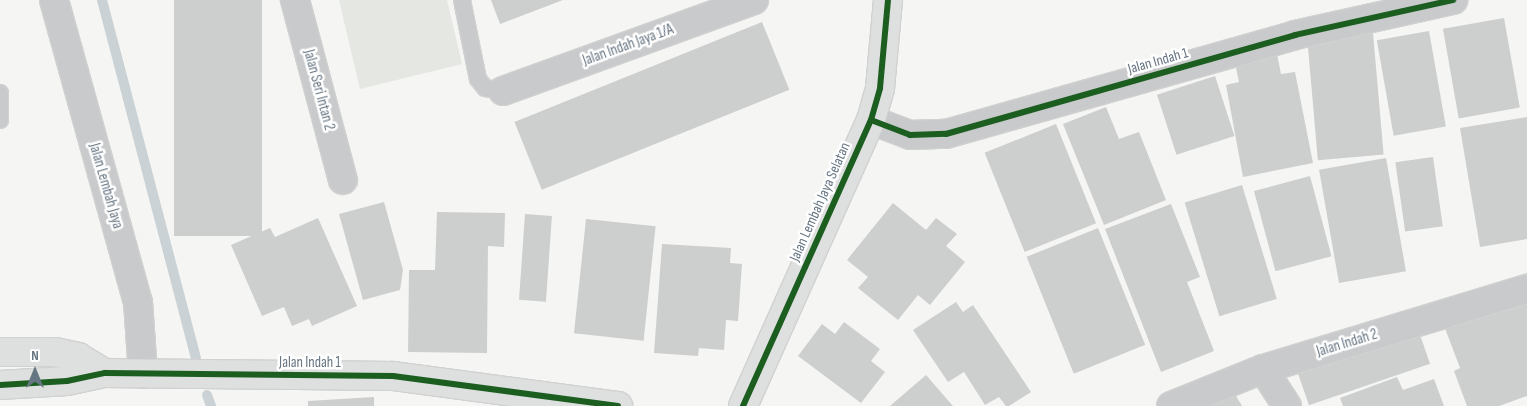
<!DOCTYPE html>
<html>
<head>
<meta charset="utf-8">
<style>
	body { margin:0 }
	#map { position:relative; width:1527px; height:406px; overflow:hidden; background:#f5f5f3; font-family:"Sofia Sans Condensed",sans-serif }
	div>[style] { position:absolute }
	.green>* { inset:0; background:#e4e7e2 }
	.stream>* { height:10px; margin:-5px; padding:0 5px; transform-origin:5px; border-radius:5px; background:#cbd2d5 }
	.building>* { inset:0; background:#cdcece; transform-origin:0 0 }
	.roads { filter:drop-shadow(1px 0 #d1d1d1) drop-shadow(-1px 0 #d1d1d1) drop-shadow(0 1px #d1d1d1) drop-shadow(0 -1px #d1d1d1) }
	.lane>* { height:16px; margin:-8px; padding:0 8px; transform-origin:8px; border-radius:8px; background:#c9cacb }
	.street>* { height:28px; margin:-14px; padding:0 14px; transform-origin:14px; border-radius:14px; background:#c9cacb }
	.secondary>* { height:28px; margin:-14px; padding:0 14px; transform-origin:14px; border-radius:14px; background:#dedfdf }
	.cycleway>* { height:6px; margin:-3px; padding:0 3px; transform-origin:3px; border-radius:3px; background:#1b5e20 }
	span { translate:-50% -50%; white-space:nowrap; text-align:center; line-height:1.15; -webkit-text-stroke:5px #fff; paint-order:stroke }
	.street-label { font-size:15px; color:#667582 }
	.north { position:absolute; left:10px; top:346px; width:50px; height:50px; -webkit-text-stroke:4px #fff; paint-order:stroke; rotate:0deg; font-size:14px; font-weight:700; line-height:20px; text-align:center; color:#667582 }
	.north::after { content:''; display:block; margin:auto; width:18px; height:22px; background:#667582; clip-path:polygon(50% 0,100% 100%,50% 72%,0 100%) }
</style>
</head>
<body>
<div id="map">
	<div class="green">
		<div style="clip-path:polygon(339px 0,447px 0,462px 64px,360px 89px)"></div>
	</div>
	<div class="stream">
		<div style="left:102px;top:0;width:370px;rotate:75.3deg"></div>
		<div style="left:207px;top:395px;width:12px;rotate:70deg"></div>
	</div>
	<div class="building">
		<div style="left:174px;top:0;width:88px;height:236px"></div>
		<div style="clip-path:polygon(491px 0,563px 0,500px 24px)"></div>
		<div style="left:1504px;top:18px;width:91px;height:62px;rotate:80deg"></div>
		<div style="left:762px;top:22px;width:73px;height:267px;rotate:68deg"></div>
		<div style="left:1429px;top:31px;width:97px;height:53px;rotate:80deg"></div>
		<div style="left:1373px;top:33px;width:122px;height:66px;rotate:85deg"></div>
		<div style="clip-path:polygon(1277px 54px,1281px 74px,1295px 72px,1313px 163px,1243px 177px,1226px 85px,1239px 82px,1235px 63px)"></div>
		<div style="left:1215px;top:76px;width:63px;height:61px;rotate:72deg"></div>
		<div style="clip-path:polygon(1106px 107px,1119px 139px,1139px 132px,1166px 200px,1104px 225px,1063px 124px)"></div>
		<div style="clip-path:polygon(1527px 117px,1527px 239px,1480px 247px,1460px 128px)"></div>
		<div style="left:1056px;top:124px;width:107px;height:77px;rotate:68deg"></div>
		<div style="left:1433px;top:157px;width:70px;height:38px;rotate:82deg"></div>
		<div style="left:1386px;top:158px;width:115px;height:68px;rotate:80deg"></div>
		<div style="left:1310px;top:176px;width:83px;height:58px;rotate:75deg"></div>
		<div style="left:1242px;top:185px;width:119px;height:60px;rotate:73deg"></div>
		<div style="clip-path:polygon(384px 202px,403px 270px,400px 290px,363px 300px,339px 214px)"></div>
		<div style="clip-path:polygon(893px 203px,926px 230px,936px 218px,957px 234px,946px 246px,965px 262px,930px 305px,918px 295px,898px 320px,858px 288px,868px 277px,847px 260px)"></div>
		<div style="clip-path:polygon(1171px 204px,1200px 277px,1187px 282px,1214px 351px,1161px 372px,1105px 229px)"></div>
		<div style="clip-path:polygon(437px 212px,505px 213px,504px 247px,488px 246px,487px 353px,408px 352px,409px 270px,435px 270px)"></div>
		<div style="left:525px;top:214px;width:27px;height:86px;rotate:4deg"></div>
		<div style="clip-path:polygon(318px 218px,357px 306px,312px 326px,309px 319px,292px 326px,284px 307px,262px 316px,231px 245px,270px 228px,275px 237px)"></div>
		<div style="left:586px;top:219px;width:70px;height:115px;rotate:6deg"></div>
		<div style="left:1098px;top:228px;width:126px;height:77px;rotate:68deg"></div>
		<div style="clip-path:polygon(662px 244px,731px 248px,730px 263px,742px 264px,738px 321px,726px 320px,724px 350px,699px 348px,698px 356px,654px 353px)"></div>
		<div style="clip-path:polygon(1527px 292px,1527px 396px,1499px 406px,1467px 406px,1454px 371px,1460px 368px,1443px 323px)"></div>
		<div style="clip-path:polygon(956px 302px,963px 312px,973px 305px,1031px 392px,1009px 406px,1006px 406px,999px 397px,985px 405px,964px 372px,948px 382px,913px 330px)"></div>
		<div style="clip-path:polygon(844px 322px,880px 349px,871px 361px,885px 372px,861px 403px,798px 356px,822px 324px,835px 334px)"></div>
		<div style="left:1416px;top:323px;width:43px;height:128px;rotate:71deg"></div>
		<div style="clip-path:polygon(926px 375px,953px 406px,890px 406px)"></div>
		<div style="clip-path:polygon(1397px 377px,1403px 390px,1434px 379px,1444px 406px,1343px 406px,1340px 398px)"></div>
		<div style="clip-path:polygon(1229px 384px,1242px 406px,1192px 406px)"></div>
		<div style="clip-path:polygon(374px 397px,374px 406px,308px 406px,308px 401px)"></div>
	</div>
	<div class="roads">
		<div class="lane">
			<div style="left:462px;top:0;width:81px;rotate:78.6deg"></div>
			<div style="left:478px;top:79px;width:11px;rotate:52deg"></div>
			<div style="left:485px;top:88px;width:18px;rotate:9deg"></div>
			<div style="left:0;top:93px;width:27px;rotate:90deg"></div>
		</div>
		<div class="street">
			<div style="left:54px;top:0;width:313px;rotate:74.5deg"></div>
			<div style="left:138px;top:302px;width:72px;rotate:86deg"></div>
			<div style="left:295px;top:0;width:186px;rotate:75.1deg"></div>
			<div style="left:503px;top:91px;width:267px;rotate:-19.9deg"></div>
			<div style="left:871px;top:120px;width:42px;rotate:21deg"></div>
			<div style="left:910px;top:135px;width:36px;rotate:-2deg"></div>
			<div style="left:946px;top:134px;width:363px;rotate:-15.8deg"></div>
			<div style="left:1295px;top:35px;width:162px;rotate:-12.5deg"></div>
			<div style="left:1263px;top:369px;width:44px;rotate:57deg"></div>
			<div style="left:1171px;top:406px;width:99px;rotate:-21.9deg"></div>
			<div style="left:1263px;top:369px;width:276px;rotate:-16.9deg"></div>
		</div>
		<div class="secondary">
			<div style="left:0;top:352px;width:55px"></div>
			<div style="left:55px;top:352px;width:24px;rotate:12deg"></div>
			<div style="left:78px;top:357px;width:31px;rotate:31deg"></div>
			<div style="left:0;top:385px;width:67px;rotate:-3.4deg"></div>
			<div style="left:67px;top:381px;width:39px;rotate:-12deg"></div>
			<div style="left:105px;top:373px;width:288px;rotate:0.6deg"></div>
			<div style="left:393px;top:376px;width:227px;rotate:7.6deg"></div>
			<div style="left:743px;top:406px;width:313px;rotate:-65.9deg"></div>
			<div style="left:871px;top:120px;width:33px;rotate:-74deg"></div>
			<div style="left:880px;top:88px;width:88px;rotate:-84.8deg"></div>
		</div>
	</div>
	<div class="cycleway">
		<div style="left:871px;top:120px;width:42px;rotate:21deg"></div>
		<div style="left:910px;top:135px;width:36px;rotate:-2deg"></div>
		<div style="left:946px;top:134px;width:363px;rotate:-15.8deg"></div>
		<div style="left:1295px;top:35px;width:162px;rotate:-12.5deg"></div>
		<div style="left:0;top:385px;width:67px;rotate:-3.4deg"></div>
		<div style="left:67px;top:381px;width:39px;rotate:-12deg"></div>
		<div style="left:105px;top:373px;width:288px;rotate:0.6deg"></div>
		<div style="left:393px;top:376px;width:227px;rotate:7.6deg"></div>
		<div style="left:743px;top:406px;width:313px;rotate:-65.9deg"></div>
		<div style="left:871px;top:120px;width:33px;rotate:-74deg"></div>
		<div style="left:880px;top:88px;width:88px;rotate:-84.8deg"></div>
	</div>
	<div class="street-label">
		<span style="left:628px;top:45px;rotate:-20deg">Jalan Indah Jaya 1/A</span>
		<span style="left:1158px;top:61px;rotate:-16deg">Jalan Indah 1</span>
		<span style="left:319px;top:90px;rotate:75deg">Jalan Seri Intan 2</span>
		<span style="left:106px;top:186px;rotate:74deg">Jalan Lembah Jaya</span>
		<span style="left:820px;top:202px;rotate:-66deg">Jalan Lembah Jaya Selatan</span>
		<span style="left:1347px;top:343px;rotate:-17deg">Jalan Indah 2</span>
		<span style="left:310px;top:363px">Jalan Indah 1</span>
	</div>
	<div class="north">N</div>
</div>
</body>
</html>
